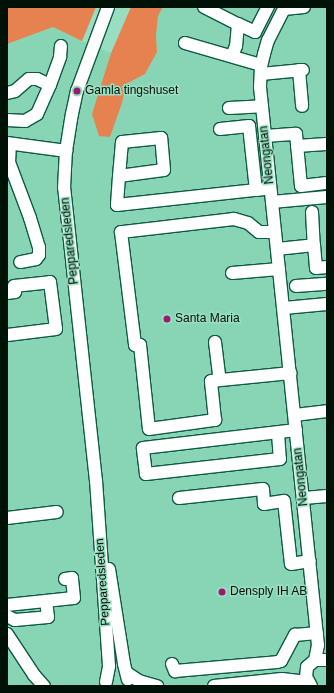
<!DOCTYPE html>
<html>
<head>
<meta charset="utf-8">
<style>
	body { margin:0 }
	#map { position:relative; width:334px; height:693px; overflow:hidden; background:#9adec1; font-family:Arial,sans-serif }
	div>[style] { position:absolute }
	.built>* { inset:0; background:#87d5b5 }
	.forest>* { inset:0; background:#e58250 }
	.roads { filter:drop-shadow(1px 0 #0e5a42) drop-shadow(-1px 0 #0e5a42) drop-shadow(0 1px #0e5a42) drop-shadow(0 -1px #0e5a42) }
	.minor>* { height:12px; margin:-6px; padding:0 6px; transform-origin:6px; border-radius:6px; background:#fff }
	.dots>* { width:11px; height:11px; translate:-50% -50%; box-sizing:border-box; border:2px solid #9adec1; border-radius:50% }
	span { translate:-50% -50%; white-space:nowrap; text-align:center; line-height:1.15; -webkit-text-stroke:3px #9adec1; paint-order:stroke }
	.poi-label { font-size:12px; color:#001108 }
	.left { translate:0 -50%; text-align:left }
	.street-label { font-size:12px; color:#001108 }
	.frame { position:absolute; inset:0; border:8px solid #001108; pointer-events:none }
</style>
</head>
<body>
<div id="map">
	<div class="built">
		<div style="clip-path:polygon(163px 7px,327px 7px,327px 686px,7px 686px,7px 44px,53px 27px,82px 41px,111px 53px,106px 72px,110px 137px,122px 103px,126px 84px,145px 74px,157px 52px,156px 36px,158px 15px)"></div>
	</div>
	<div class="forest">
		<div style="clip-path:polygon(7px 7px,96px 7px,82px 41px,53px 27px,7px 44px)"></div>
		<div style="clip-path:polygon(131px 7px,163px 7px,158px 16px,156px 36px,157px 52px,145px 74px,126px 84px,122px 103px,110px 137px,99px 136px,92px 114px,111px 53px)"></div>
	</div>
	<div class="roads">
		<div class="minor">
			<div style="left:204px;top:7px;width:38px;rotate:27deg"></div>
			<div style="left:238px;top:24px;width:22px;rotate:95deg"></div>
			<div style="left:236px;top:46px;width:11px;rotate:112deg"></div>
			<div style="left:285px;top:7px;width:37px;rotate:117deg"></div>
			<div style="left:268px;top:40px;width:15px;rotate:106deg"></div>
			<div style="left:264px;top:54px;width:13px;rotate:103deg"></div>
			<div style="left:261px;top:67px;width:20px;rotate:93deg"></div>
			<div style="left:260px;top:87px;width:561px;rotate:84.07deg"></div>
			<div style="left:318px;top:645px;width:15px;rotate:101deg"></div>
			<div style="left:284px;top:9px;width:20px;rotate:-6deg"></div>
			<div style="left:238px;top:24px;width:19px;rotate:25deg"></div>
			<div style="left:255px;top:32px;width:28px;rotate:-63deg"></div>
			<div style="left:185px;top:43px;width:79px;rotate:16.1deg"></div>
			<div style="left:299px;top:70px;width:36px;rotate:85deg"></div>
			<div style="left:261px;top:74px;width:42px;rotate:-5.4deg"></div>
			<div style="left:7px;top:93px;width:8px;rotate:-14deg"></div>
			<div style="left:15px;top:91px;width:18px;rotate:-41deg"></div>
			<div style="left:29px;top:79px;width:8px"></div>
			<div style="left:37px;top:79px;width:14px;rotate:25deg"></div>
			<div style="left:50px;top:85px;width:30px;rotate:-70deg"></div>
			<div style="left:60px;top:57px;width:11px;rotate:-85deg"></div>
			<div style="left:229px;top:108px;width:33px;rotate:-3deg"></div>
			<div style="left:7px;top:120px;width:18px;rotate:3deg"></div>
			<div style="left:25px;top:121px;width:14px;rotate:-30deg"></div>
			<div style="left:37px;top:114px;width:32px;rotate:-66deg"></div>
			<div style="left:220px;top:129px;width:29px;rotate:-6deg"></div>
			<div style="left:249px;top:126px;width:64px;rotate:83.8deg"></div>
			<div style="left:256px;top:190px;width:8px;rotate:-7deg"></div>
			<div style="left:265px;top:136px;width:31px;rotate:-4deg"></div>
			<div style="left:296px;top:134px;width:52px;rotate:84.5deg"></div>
			<div style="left:301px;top:186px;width:26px;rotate:-7deg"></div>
			<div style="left:7px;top:143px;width:60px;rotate:7.7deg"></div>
			<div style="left:10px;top:144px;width:18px;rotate:93deg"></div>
			<div style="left:9px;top:162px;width:60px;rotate:69.4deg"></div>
			<div style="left:30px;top:218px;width:30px;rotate:73deg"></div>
			<div style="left:39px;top:247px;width:8px;rotate:90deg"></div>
			<div style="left:39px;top:255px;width:5px;rotate:127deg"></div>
			<div style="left:36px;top:259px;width:16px;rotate:169deg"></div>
			<div style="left:297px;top:146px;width:29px;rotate:-4deg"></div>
			<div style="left:119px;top:176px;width:45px;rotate:-7.6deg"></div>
			<div style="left:164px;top:170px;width:32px;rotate:-95deg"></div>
			<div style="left:161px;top:138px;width:39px;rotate:174deg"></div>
			<div style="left:122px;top:142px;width:34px;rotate:95deg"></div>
			<div style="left:119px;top:176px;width:29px;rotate:94deg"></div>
			<div style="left:117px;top:205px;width:140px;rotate:-6.2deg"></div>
			<div style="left:272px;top:202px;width:55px;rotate:-5.2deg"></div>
			<div style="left:312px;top:212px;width:33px;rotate:87deg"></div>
			<div style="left:275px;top:232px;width:16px;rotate:180deg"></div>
			<div style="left:259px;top:232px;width:14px;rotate:-141deg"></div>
			<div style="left:248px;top:223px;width:15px;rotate:-164deg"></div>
			<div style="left:234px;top:219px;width:114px;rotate:173.4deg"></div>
			<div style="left:121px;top:232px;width:114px;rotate:82.9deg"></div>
			<div style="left:135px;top:345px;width:5px"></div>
			<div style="left:140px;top:345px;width:84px;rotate:83.9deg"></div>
			<div style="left:149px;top:429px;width:67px;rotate:-7.8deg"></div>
			<div style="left:215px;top:420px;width:39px;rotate:-96deg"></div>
			<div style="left:211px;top:381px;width:80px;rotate:-5.7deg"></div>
			<div style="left:277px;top:249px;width:37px;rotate:-6deg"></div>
			<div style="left:314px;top:245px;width:23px;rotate:85deg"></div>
			<div style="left:316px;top:268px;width:11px;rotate:-5deg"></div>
			<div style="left:232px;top:273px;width:47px;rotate:-4.9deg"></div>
			<div style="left:296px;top:286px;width:31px;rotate:-4deg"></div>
			<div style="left:7px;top:293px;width:8px;rotate:-7deg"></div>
			<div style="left:15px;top:292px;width:6px;rotate:-99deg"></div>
			<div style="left:14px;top:286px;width:36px;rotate:-6deg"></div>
			<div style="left:50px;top:282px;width:47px;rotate:82.7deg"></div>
			<div style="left:56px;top:329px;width:49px;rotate:173deg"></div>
			<div style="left:284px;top:308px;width:43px;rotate:-5.3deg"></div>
			<div style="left:215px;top:342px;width:38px;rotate:83deg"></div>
			<div style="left:295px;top:415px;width:32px;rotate:-7deg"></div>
			<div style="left:278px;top:433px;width:26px;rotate:86deg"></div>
			<div style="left:280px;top:459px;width:135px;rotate:173.6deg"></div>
			<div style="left:146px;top:474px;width:26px;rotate:-97deg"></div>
			<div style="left:143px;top:448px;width:154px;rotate:-6.7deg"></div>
			<div style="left:179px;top:498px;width:84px;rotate:-6.1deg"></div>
			<div style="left:263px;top:489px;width:15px;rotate:86deg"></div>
			<div style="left:264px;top:504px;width:20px;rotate:-9deg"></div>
			<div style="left:284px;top:501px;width:63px;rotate:83.7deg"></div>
			<div style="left:291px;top:564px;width:19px;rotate:-9deg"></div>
			<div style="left:304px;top:498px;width:23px;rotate:-5deg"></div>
			<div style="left:7px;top:518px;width:50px;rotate:-6.8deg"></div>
			<div style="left:109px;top:569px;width:96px;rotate:81deg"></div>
			<div style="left:124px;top:664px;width:16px;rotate:76deg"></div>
			<div style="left:7px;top:605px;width:67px;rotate:-6deg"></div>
			<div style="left:74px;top:598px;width:20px;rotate:-96deg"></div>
			<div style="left:72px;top:578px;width:7px;rotate:172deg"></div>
			<div style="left:7px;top:616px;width:9px;rotate:27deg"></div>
			<div style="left:15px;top:620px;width:33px;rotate:-5deg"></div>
			<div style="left:48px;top:617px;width:16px;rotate:-97deg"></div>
			<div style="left:7px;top:634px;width:49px;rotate:56.6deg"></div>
			<div style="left:34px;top:675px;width:15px;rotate:48deg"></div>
			<div style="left:172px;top:664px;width:8px;rotate:67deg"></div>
			<div style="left:175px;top:671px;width:102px;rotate:-5deg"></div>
			<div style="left:277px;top:662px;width:4px;rotate:-14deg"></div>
			<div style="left:281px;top:661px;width:30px;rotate:-62deg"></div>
			<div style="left:295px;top:635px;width:22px;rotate:-5deg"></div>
			<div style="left:127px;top:673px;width:14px;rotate:34deg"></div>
			<div style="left:139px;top:681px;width:19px;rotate:16deg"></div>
			<div style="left:106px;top:682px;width:16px;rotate:-79deg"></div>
			<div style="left:109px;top:666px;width:185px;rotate:-94deg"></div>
			<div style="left:96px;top:481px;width:295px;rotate:-96.2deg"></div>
			<div style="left:64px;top:188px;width:37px;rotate:-87deg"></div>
			<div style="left:66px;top:151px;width:37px;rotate:-81deg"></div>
			<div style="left:72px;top:114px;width:24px;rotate:-78deg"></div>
			<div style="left:77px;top:91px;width:90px;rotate:-69.7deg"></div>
			<div style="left:214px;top:686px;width:68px;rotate:-5.9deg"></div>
			<div style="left:282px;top:679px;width:25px;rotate:7deg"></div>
			<div style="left:311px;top:686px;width:10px;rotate:-119deg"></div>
			<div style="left:306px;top:677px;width:10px;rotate:-84deg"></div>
			<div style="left:307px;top:667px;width:11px;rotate:-41deg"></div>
			<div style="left:315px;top:660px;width:12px"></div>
		</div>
	</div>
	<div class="dots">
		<div style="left:77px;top:91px;background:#9b1a6f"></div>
		<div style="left:167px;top:319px;background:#9b1a6f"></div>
		<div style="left:222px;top:592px;background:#9b1a6f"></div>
	</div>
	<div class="poi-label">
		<span class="left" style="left:85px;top:91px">Gamla tingshuset</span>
		<span class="left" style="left:175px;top:319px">Santa Maria</span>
		<span class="left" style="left:230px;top:592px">Densply IH AB</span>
	</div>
	<div class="street-label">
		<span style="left:267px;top:155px;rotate:-96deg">Neongatan</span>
		<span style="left:70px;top:241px;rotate:-96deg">Pepparedsleden</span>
		<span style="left:301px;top:477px;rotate:-96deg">Neongatan</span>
		<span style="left:103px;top:582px;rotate:-94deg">Pepparedsleden</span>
	</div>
	<div class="frame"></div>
</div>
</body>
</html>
